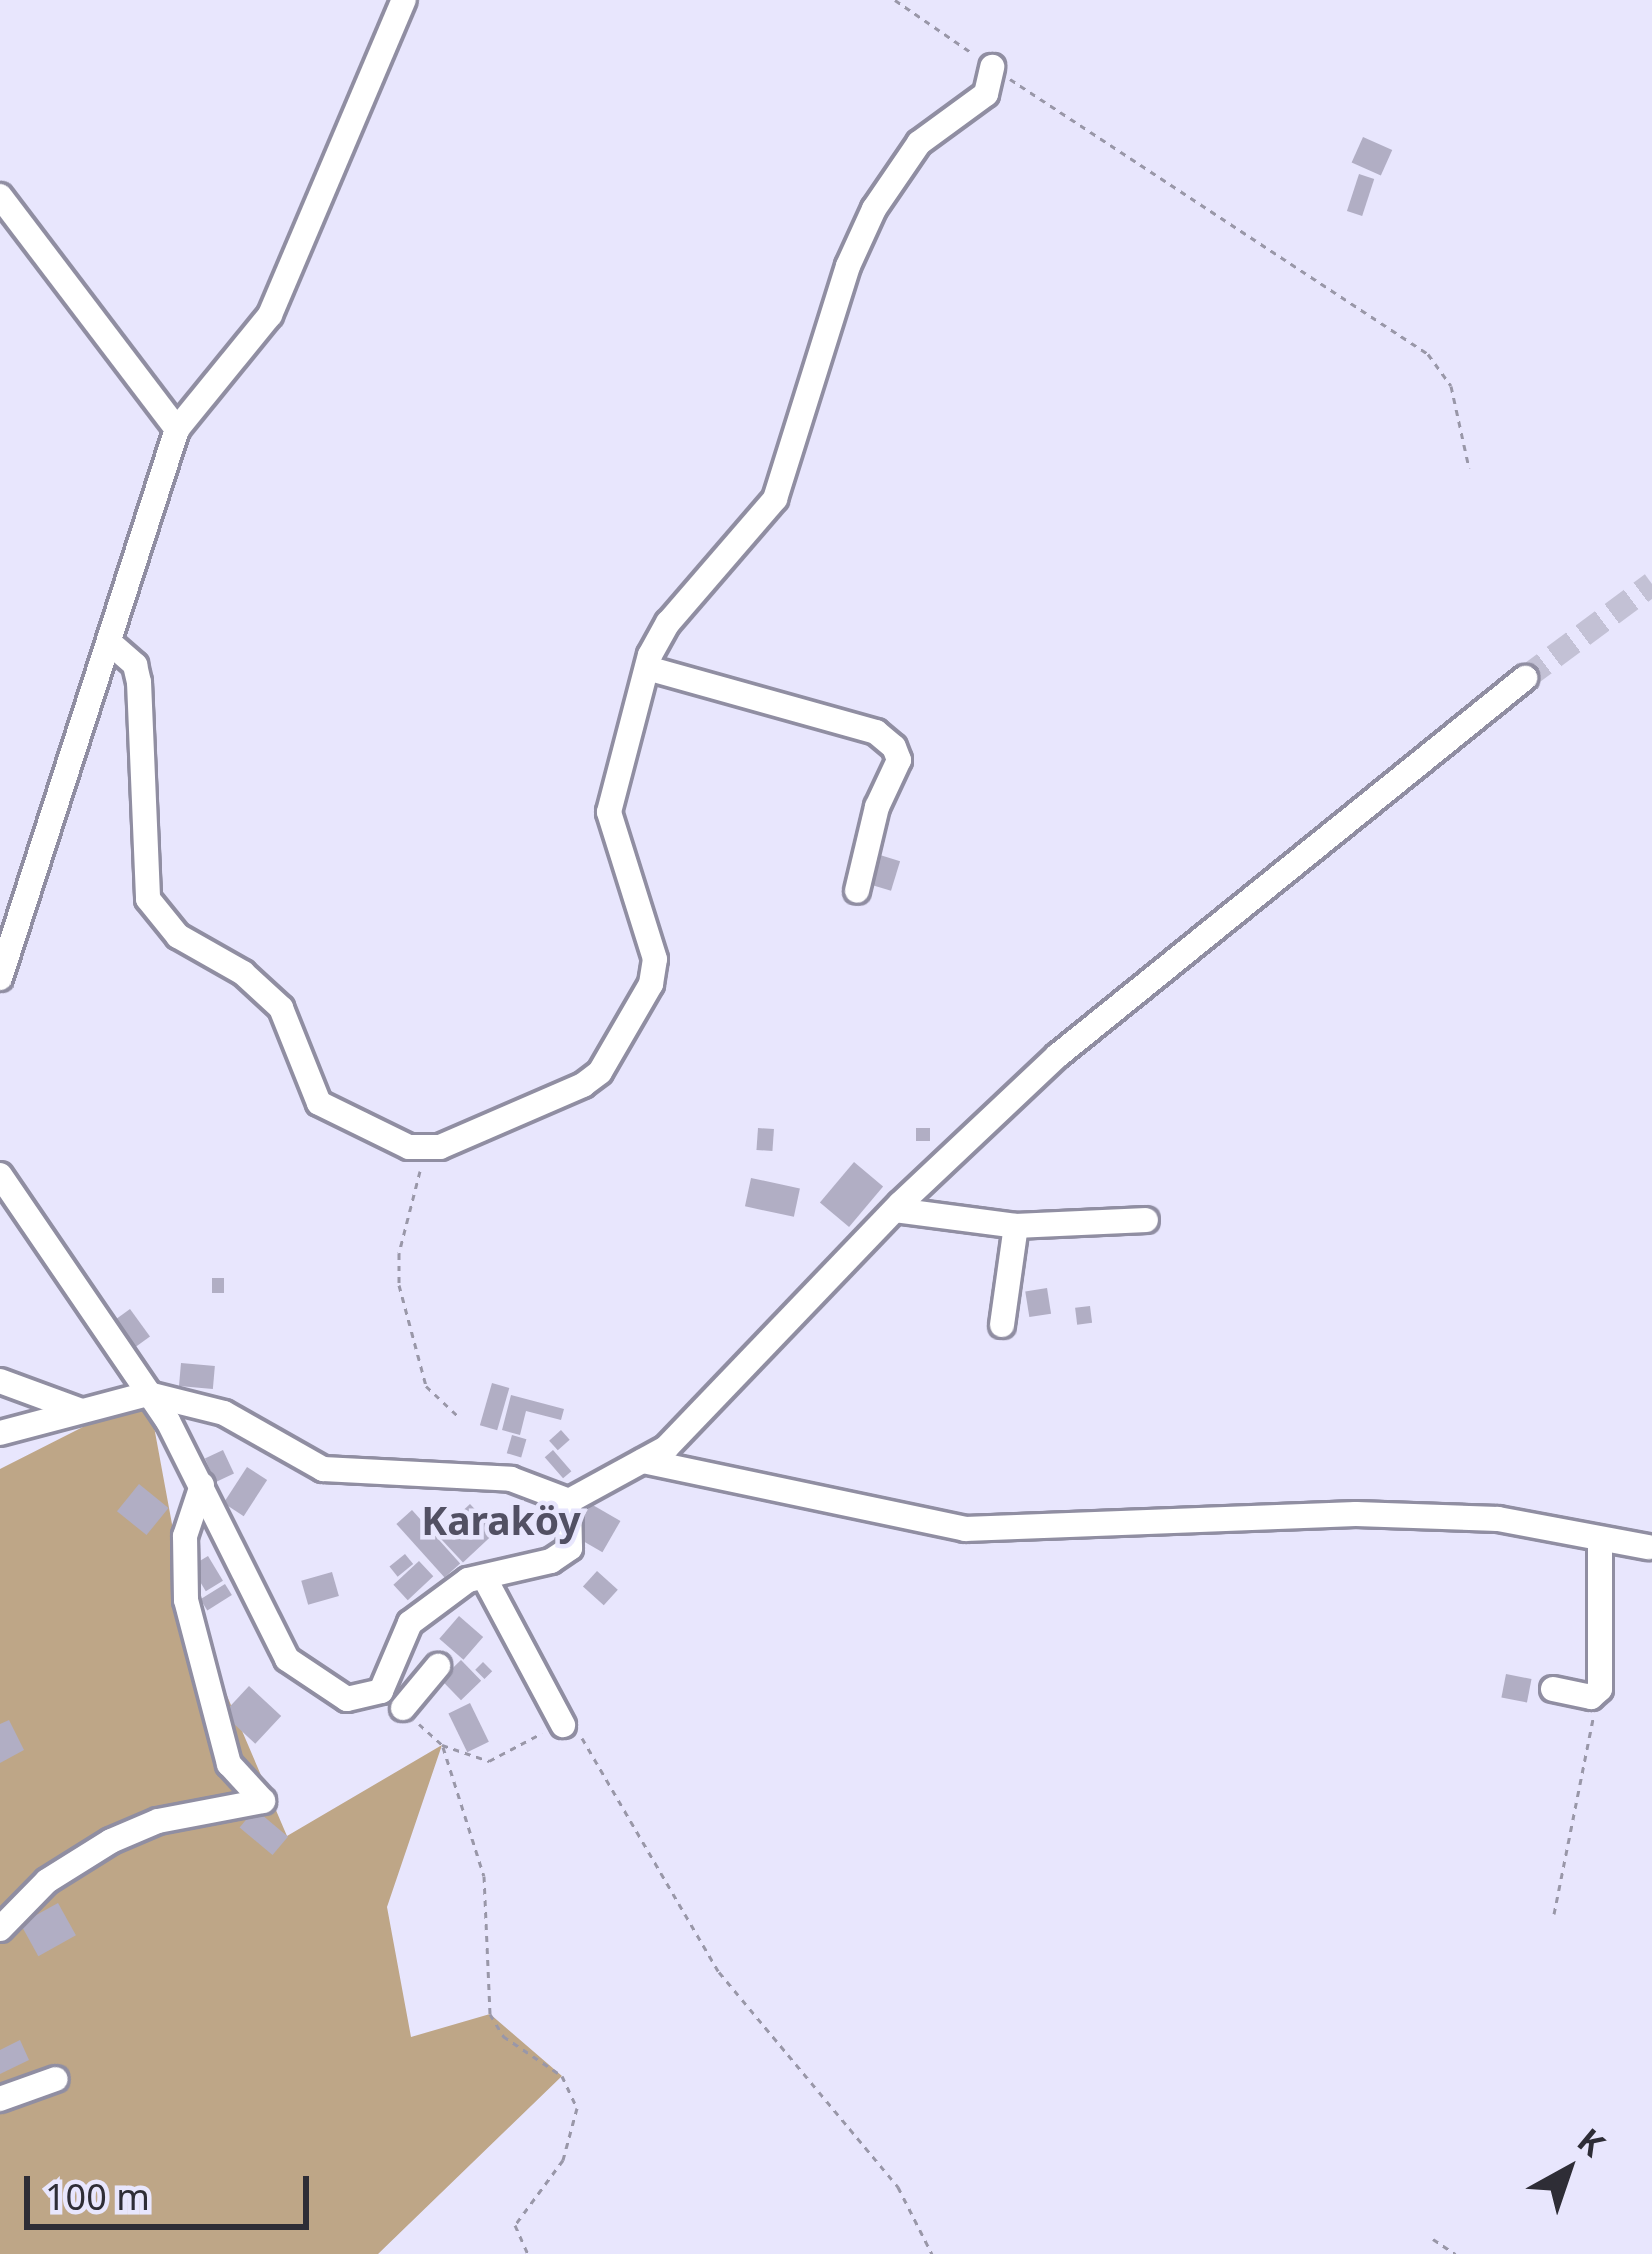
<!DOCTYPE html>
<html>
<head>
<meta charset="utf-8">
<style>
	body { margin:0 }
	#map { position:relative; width:1652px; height:2254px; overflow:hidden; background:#e8e6fd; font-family:"Noto Sans",sans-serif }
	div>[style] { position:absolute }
	.forest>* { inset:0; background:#bea687 }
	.building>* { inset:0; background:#b1aec4; transform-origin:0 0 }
	.minor-tunnel>* { height:24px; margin-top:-12px; transform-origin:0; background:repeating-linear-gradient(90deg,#c3c1d5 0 24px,transparent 0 36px) }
	.path>* { height:3px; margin-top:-1.5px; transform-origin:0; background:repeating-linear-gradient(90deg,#9997a8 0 6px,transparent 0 12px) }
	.roads { filter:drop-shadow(3px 0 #908ea2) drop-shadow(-3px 0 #908ea2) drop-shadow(0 3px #908ea2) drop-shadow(0 -3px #908ea2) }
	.minor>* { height:24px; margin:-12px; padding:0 12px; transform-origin:12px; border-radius:12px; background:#fff }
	span { translate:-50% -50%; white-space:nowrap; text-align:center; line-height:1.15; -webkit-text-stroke:9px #e8e6fd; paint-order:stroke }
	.quarter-label { font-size:39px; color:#525063; font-weight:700 }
	.north { position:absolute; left:1508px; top:2110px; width:120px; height:120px; -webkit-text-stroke:9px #e8e6fd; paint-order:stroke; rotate:40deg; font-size:33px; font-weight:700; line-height:48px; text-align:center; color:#2e2d36 }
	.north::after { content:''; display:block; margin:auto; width:42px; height:54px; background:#2e2d36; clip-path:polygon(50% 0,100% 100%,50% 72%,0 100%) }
	.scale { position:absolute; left:24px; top:2176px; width:285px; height:54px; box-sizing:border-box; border:6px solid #2e2d36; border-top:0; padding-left:15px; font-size:36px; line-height:42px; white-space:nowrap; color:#2e2d36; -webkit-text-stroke:9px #e8e6fd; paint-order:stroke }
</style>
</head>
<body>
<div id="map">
	<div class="forest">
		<div style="clip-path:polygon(148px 1394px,186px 1600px,287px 1836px,442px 1745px,387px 1907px,411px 2037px,490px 2014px,562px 2076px,378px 2254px,0 2254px,0 1469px)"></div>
	</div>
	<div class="building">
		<div style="left:1363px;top:137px;width:32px;height:28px;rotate:24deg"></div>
		<div style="left:1359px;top:174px;width:16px;height:39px;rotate:18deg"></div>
		<div style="left:880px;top:855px;width:21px;height:31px;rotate:17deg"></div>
		<div style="left:758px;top:1128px;width:16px;height:22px;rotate:4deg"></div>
		<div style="left:916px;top:1128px;width:14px;height:13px"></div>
		<div style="left:854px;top:1162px;width:38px;height:53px;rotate:40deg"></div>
		<div style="left:751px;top:1178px;width:50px;height:29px;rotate:12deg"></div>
		<div style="left:212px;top:1278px;width:12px;height:15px"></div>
		<div style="left:1047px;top:1288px;width:26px;height:22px;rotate:81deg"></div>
		<div style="left:1090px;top:1306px;width:17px;height:15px;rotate:83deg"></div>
		<div style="left:130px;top:1309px;width:34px;height:26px;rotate:54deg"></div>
		<div style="left:181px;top:1363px;width:34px;height:23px;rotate:5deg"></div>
		<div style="left:492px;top:1383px;width:18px;height:44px;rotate:16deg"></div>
		<div style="clip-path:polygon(511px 1395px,564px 1409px,561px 1420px,526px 1411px,520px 1435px,502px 1430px)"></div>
		<div style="left:561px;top:1430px;width:13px;height:16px;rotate:48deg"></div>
		<div style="left:512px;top:1435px;width:15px;height:19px;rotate:16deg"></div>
		<div style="left:223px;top:1450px;width:26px;height:20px;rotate:65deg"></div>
		<div style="left:553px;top:1450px;width:28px;height:11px;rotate:49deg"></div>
		<div style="left:247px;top:1467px;width:24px;height:43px;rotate:33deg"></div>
		<div style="left:139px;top:1484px;width:38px;height:35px;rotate:39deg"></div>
		<div style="left:470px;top:1504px;width:38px;height:45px;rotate:47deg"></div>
		<div style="left:591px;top:1504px;width:34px;height:36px;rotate:30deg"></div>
		<div style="left:412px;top:1510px;width:72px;height:21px;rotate:48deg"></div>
		<div style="left:405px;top:1554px;width:13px;height:20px;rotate:51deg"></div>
		<div style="left:208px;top:1556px;width:29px;height:20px;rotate:59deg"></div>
		<div style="left:419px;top:1561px;width:21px;height:35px;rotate:47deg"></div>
		<div style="left:597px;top:1571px;width:28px;height:21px;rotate:42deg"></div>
		<div style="left:332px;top:1572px;width:25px;height:32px;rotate:74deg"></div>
		<div style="left:225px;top:1584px;width:13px;height:29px;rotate:58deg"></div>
		<div style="left:459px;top:1616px;width:32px;height:30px;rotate:41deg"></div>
		<div style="left:461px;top:1660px;width:29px;height:28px;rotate:46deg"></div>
		<div style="left:483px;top:1662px;width:13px;height:11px;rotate:45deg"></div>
		<div style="left:1506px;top:1674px;width:26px;height:24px;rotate:11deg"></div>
		<div style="left:249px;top:1686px;width:44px;height:38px;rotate:43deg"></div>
		<div style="left:470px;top:1703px;width:43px;height:24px;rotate:64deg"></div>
		<div style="clip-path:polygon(9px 1720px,24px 1750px,0 1763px,0 1724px)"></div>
		<div style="left:255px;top:1809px;width:43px;height:24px;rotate:40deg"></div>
		<div style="left:58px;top:1903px;width:37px;height:43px;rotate:61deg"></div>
		<div style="clip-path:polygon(20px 2040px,29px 2060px,0 2074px,0 2050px)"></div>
	</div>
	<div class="minor-tunnel">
		<div style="left:1525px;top:678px;width:158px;rotate:-36.5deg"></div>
	</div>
	<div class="path">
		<div style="left:895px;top:0;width:93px;rotate:34.5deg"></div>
		<div style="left:1010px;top:79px;width:500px;rotate:33.34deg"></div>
		<div style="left:1428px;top:354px;width:39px;rotate:54deg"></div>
		<div style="left:1451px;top:386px;width:84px;rotate:77.6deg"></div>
		<div style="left:420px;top:1171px;width:85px;rotate:104.4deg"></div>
		<div style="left:399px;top:1253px;width:32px;rotate:90deg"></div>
		<div style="left:399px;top:1285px;width:105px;rotate:75deg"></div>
		<div style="left:426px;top:1386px;width:47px;rotate:43.3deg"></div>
		<div style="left:419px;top:1724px;width:31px;rotate:42deg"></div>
		<div style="left:442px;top:1745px;width:50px;rotate:18.8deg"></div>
		<div style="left:489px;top:1761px;width:60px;rotate:-27.8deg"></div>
		<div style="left:582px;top:1738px;width:271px;rotate:59.7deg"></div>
		<div style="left:719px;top:1972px;width:280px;rotate:50.2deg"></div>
		<div style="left:898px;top:2187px;width:75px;rotate:63.1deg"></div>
		<div style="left:443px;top:1747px;width:135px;rotate:72.4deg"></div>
		<div style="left:484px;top:1876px;width:138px;rotate:87.5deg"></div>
		<div style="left:490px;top:2014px;width:26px;rotate:59deg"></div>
		<div style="left:503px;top:2036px;width:71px;rotate:34.1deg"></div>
		<div style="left:562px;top:2076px;width:35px;rotate:65deg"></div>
		<div style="left:577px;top:2108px;width:54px;rotate:105.1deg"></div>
		<div style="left:563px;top:2160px;width:81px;rotate:126.4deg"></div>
		<div style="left:515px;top:2225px;width:32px;rotate:66deg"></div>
		<div style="left:1554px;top:1914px;width:199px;rotate:-78.7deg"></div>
		<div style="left:1433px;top:2239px;width:27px;rotate:34deg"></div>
	</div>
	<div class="roads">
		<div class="minor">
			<div style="left:0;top:196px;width:293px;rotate:52.8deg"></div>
			<div style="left:109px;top:642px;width:35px;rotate:41deg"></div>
			<div style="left:135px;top:665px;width:17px;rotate:77deg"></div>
			<div style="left:139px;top:682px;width:217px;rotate:87.6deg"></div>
			<div style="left:148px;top:899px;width:48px;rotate:51deg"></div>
			<div style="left:178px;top:936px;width:75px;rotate:29.6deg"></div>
			<div style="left:243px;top:973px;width:52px;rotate:42.6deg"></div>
			<div style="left:281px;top:1008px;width:102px;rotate:68.2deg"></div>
			<div style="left:319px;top:1103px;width:100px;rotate:26.1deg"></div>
			<div style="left:409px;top:1147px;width:31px"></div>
			<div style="left:440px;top:1147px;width:156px;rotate:-23.4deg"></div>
			<div style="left:583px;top:1085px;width:21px;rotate:-37deg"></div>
			<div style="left:600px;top:1072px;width:102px;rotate:-59.9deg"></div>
			<div style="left:651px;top:984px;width:25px;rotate:-81deg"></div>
			<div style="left:655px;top:959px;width:154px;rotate:-107.4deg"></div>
			<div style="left:609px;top:812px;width:162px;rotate:-75.4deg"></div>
			<div style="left:650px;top:655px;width:37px;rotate:-61deg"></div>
			<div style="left:668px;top:623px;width:164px;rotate:-49.2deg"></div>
			<div style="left:775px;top:499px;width:244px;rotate:-72.6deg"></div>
			<div style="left:848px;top:266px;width:63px;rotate:-65.5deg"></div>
			<div style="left:874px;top:209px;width:80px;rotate:-55.7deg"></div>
			<div style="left:919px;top:143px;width:83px;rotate:-36.2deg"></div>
			<div style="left:986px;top:94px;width:28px;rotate:-77deg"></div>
			<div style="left:647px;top:668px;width:238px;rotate:15.6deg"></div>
			<div style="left:876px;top:732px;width:23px;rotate:40deg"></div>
			<div style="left:894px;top:747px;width:14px;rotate:69deg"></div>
			<div style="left:899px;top:760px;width:52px;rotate:115.1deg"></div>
			<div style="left:877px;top:807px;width:86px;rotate:103.4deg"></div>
			<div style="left:0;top:978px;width:577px;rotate:-72.13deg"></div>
			<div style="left:177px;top:429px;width:147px;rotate:-50.8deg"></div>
			<div style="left:270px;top:315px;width:342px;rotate:-67deg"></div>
			<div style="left:0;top:1175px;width:298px;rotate:55.7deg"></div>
			<div style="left:168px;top:1421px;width:266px;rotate:63.4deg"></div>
			<div style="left:287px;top:1659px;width:72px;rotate:33.7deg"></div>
			<div style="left:347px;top:1699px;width:35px;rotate:-13deg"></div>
			<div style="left:381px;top:1691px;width:74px;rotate:-66.9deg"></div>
			<div style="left:410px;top:1623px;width:72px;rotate:-36.6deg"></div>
			<div style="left:468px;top:1580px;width:85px;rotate:-12.9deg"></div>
			<div style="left:551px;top:1561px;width:23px;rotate:-34deg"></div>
			<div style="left:570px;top:1548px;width:47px;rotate:-91.2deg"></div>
			<div style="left:569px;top:1501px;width:111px;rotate:-28.7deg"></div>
			<div style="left:666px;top:1448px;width:338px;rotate:-46.2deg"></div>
			<div style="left:900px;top:1204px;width:216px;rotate:-43.3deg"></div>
			<div style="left:1057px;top:1056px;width:602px;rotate:-38.93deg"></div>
			<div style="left:895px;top:1210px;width:122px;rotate:7.5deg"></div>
			<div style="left:1016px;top:1226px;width:130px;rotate:-2.6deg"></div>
			<div style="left:1002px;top:1325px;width:100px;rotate:-82deg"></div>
			<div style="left:0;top:1381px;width:84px;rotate:20.2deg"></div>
			<div style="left:0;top:1433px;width:153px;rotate:-14.8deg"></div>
			<div style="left:148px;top:1394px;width:78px;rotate:14deg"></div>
			<div style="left:224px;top:1413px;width:114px;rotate:29.5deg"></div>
			<div style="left:323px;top:1469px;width:188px;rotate:3deg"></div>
			<div style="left:511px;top:1479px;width:62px;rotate:20.8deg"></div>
			<div style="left:643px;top:1461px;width:329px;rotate:11.9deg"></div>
			<div style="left:965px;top:1529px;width:391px;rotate:-2.2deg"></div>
			<div style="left:1356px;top:1514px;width:142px;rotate:2deg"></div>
			<div style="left:1498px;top:1519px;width:153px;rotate:10.6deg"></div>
			<div style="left:202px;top:1485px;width:54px;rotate:108.4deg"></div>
			<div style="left:185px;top:1536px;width:64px;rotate:89.1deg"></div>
			<div style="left:186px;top:1600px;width:170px;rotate:75.3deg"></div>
			<div style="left:229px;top:1764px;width:50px;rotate:47.4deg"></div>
			<div style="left:484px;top:1577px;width:168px;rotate:61.9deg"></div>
			<div style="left:1553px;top:1689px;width:39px;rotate:12deg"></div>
			<div style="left:1591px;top:1697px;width:12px;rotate:-42deg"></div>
			<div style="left:1600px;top:1689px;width:147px;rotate:-90deg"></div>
			<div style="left:403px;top:1708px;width:55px;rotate:-50.2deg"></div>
			<div style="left:0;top:1929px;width:67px;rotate:-45.6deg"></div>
			<div style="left:47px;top:1881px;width:75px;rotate:-32deg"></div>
			<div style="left:111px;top:1841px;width:51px;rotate:-23.1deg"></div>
			<div style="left:158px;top:1821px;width:107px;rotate:-10.8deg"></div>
			<div style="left:0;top:2099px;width:59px;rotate:-19.7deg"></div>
		</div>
	</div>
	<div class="quarter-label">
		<span style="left:501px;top:1520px">Karaköy</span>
	</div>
	<div class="north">K</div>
	<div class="scale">100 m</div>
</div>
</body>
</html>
